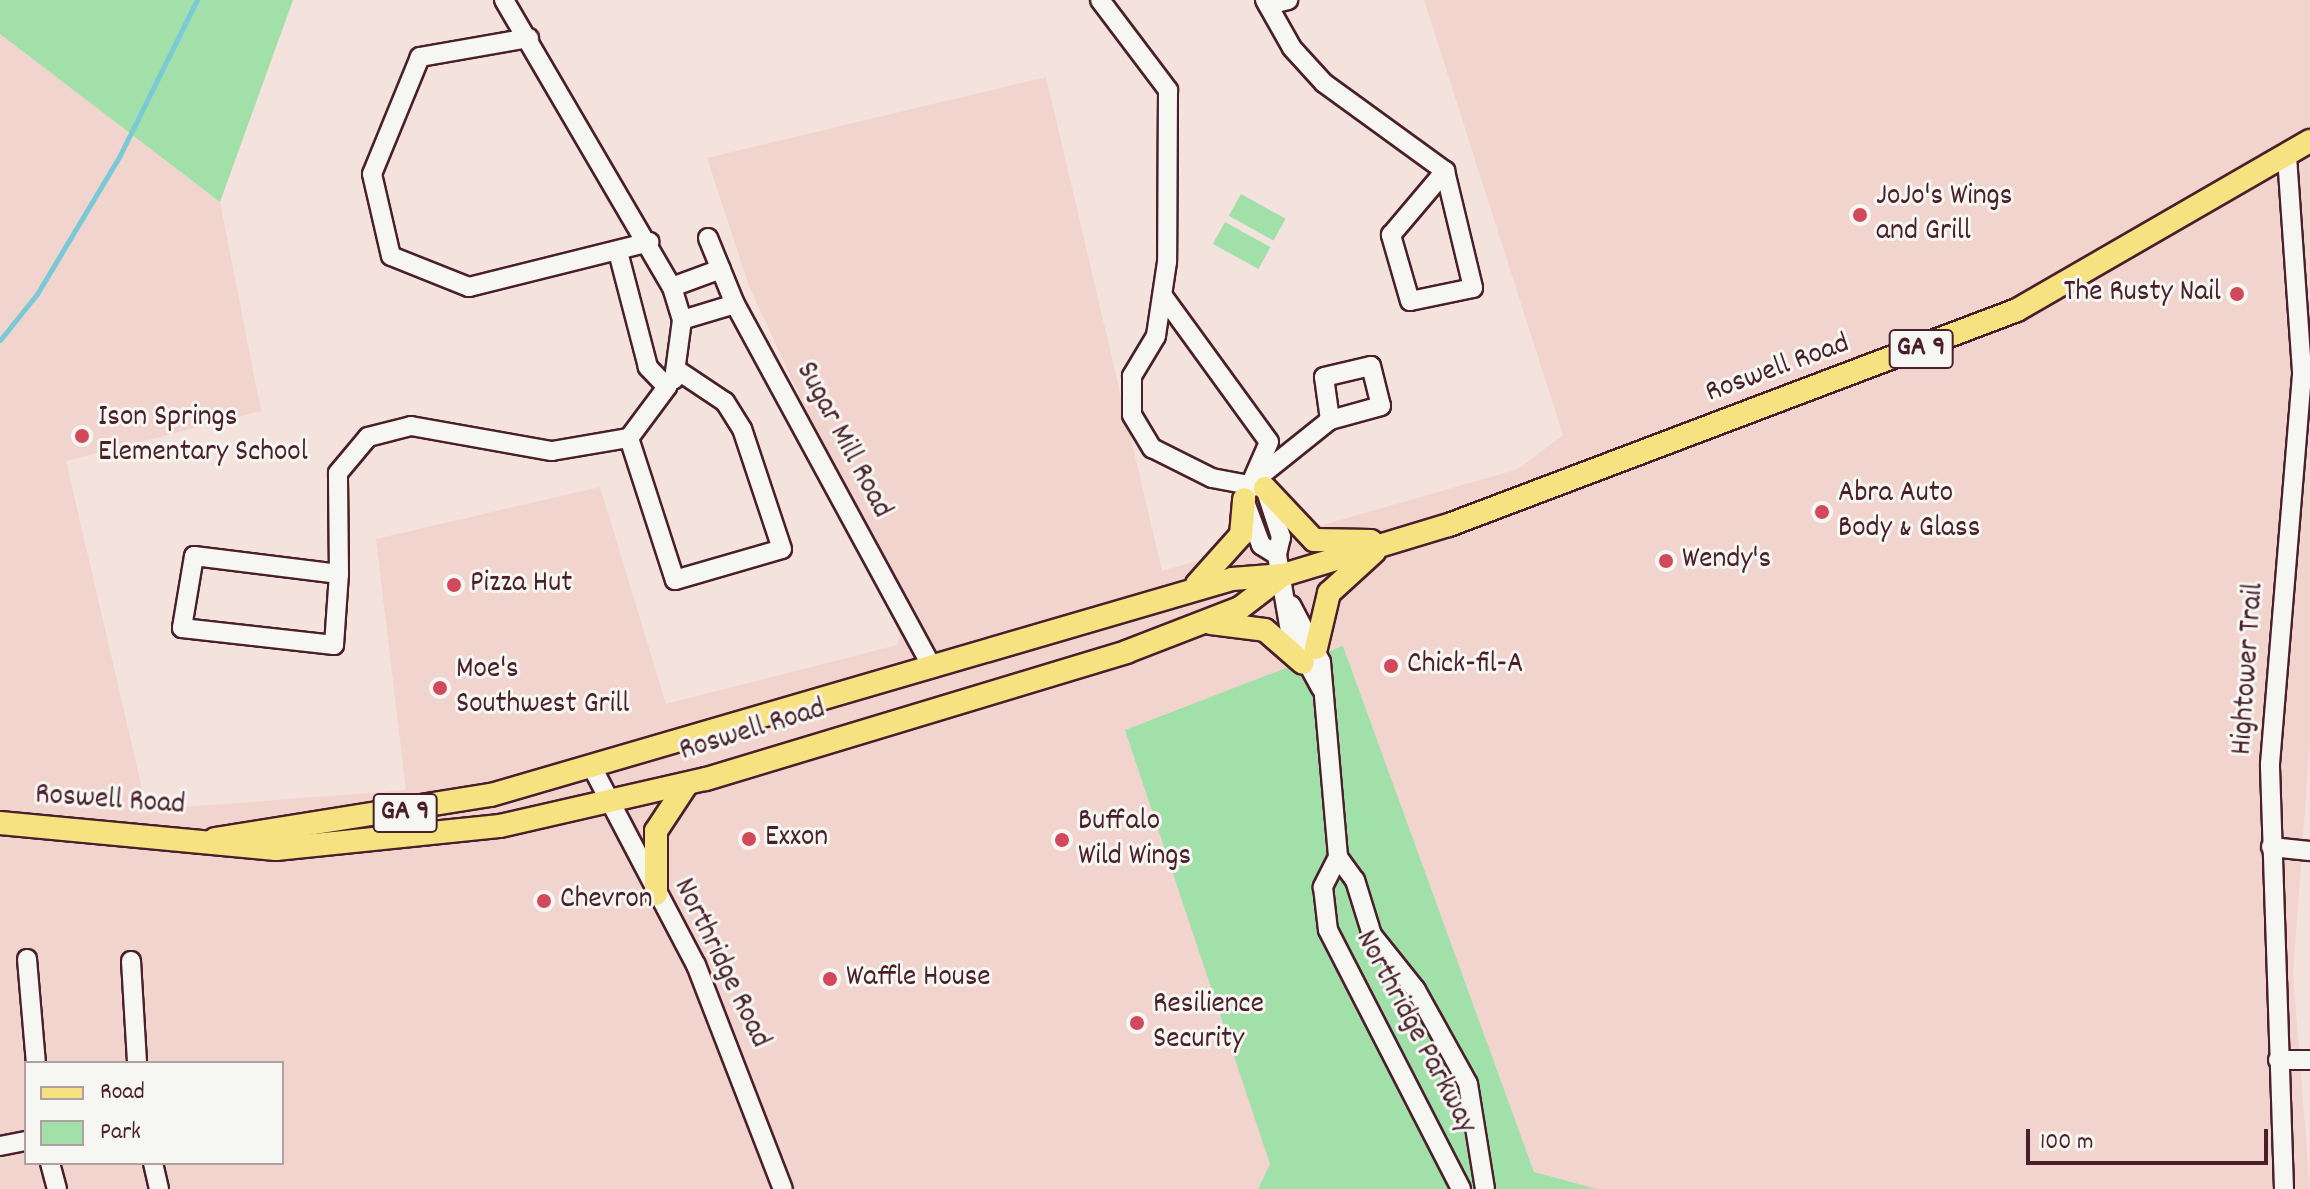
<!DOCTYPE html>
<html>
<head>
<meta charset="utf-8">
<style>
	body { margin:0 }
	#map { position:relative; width:2310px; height:1189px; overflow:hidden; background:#f4e2dd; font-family:Dekko,sans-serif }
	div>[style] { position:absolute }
	.built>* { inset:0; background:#f2d4ce }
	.green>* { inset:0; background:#a1e0a9; transform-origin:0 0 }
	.stream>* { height:5px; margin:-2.5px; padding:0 2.5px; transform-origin:2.5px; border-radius:2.5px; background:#7ac9d6 }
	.roads { filter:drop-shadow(2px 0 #4a1f2b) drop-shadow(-2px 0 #4a1f2b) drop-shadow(0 2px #4a1f2b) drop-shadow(0 -2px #4a1f2b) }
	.minor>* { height:18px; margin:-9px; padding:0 9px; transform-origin:9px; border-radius:9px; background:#f6f6f2 }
	.major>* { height:22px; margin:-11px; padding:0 11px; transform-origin:11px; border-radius:11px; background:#f7e281 }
	.dots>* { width:22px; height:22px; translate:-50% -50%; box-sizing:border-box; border:4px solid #f6f6f2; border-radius:50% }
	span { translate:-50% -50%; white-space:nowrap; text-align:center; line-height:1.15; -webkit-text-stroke:6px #f6f6f2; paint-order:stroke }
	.shield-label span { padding:2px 6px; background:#f6f6f2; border:2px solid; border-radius:6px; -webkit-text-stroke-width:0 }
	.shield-label { font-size:28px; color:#4a1f2b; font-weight:700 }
	.poi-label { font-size:30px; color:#4a1f2b }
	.left { translate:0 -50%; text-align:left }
	.right { translate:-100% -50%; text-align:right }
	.street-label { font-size:30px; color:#4a1f2b }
	.legend { position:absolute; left:24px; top:1061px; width:260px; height:104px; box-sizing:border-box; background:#f6f6f2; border:2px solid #b1a0a2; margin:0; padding:10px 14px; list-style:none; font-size:24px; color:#4a1f2b }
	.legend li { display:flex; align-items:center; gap:16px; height:40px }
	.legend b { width:40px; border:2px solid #b1a0a2 }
	.scale { position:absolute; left:2026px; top:1129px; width:242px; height:36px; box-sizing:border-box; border:4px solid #4a1f2b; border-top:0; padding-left:10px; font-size:24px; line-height:28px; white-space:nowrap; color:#4a1f2b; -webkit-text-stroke:6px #f6f6f2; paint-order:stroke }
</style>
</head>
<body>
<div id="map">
	<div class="built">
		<div style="clip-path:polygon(evenodd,1424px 0,2310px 0,2310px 743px,2293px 973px,2310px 1189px,1597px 1189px,1534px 1173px,1343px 646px,1270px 1165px,1258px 1189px,0 1189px,0 34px,220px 202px,261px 411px,66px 461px,147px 810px,406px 790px,376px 539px,600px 487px,666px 704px,897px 645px,900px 636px,862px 532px,749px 286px,707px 158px,1046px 77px,1162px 571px,1518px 469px,1563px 435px,1424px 0,26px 1063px,282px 1063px,282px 1163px,26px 1163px,26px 1063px)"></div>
	</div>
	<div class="green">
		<div style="clip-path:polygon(0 0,293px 0,220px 202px,0 34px)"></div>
		<div style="left:1241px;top:194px;width:51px;height:25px;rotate:29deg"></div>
		<div style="left:1225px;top:222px;width:52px;height:25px;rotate:29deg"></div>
		<div style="clip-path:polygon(1343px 646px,1534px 1172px,1597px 1189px,1258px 1189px,1270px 1164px,1125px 730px)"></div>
	</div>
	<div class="stream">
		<div style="left:0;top:340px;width:59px;rotate:-51.2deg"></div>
		<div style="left:37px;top:294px;width:160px;rotate:-59.1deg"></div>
		<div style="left:119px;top:157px;width:175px;rotate:-63.6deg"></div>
	</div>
	<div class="roads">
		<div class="minor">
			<div style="left:504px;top:0;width:333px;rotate:59.7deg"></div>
			<div style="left:672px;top:287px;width:34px;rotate:73deg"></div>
			<div style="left:682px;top:320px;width:60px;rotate:97.7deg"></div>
			<div style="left:1100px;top:0;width:113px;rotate:52.9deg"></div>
			<div style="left:1168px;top:90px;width:172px;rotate:90.3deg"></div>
			<div style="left:1167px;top:262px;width:75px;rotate:98.5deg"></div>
			<div style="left:1156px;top:336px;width:47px;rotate:121deg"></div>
			<div style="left:1132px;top:376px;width:39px;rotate:90deg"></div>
			<div style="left:1132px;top:415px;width:39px;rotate:59deg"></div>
			<div style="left:1152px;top:448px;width:67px;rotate:26.6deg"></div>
			<div style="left:1212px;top:478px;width:54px;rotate:10.7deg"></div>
			<div style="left:1265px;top:488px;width:52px;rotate:71.9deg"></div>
			<div style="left:1281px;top:537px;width:18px;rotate:103deg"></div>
			<div style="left:1277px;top:555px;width:77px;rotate:80.3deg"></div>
			<div style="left:1290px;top:631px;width:65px;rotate:61.5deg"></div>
			<div style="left:1265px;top:0;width:55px;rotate:60.6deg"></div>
			<div style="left:1292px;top:48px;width:47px;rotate:47.6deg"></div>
			<div style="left:1324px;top:83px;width:150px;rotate:36deg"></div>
			<div style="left:1445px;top:171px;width:120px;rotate:76.5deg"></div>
			<div style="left:1473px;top:288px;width:64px;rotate:168.3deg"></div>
			<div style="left:1410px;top:301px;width:69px;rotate:-106.1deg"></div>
			<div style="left:1391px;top:235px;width:84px;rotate:-49.8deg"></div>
			<div style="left:1268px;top:5px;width:21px;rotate:-14deg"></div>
			<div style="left:529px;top:38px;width:111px;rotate:170.1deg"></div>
			<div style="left:420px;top:57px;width:126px;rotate:112.3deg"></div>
			<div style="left:372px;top:174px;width:84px;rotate:77deg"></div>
			<div style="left:391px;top:256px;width:84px;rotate:21.7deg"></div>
			<div style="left:469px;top:287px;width:186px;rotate:-14deg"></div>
			<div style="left:708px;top:238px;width:71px;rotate:67.8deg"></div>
			<div style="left:735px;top:304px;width:414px;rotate:61.5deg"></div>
			<div style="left:672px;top:287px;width:52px;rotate:-20.2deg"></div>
			<div style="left:1163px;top:296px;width:180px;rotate:54deg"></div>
			<div style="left:1269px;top:442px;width:62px;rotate:113.7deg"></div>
			<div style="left:1244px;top:499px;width:49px;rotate:69.7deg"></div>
			<div style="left:1261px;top:545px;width:19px;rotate:32deg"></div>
			<div style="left:682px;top:320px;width:55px;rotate:-16.8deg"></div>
			<div style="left:629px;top:438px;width:149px;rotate:72.1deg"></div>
			<div style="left:675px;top:580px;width:111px;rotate:-16.2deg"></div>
			<div style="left:782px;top:549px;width:126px;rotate:-108.4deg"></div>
			<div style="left:742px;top:429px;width:32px;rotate:-122deg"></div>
			<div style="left:725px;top:402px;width:54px;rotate:-146.3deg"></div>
			<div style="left:1255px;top:480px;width:96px;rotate:-38.7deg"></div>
			<div style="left:1330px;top:420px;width:43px;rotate:-97.9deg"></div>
			<div style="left:1324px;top:377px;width:48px;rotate:-13.2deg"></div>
			<div style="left:1371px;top:366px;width:41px;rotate:76deg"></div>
			<div style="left:1381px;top:406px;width:53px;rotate:164.6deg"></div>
			<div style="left:339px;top:574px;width:146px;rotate:-172.9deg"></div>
			<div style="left:194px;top:556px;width:73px;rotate:99.5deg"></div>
			<div style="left:182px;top:628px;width:153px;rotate:6.4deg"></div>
			<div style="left:334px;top:645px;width:71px;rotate:-86deg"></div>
			<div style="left:339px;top:574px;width:101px;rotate:-90.6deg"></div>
			<div style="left:338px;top:473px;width:47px;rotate:-50.2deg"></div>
			<div style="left:368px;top:437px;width:44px;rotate:-14.3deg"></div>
			<div style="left:411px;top:426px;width:143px;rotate:10.1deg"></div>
			<div style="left:552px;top:451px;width:78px;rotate:-9.6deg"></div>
			<div style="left:629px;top:438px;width:64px;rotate:-53.3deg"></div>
			<div style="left:667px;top:387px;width:28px;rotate:-134deg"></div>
			<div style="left:648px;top:367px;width:119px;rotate:-104.6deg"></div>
			<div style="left:1291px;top:605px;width:64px;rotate:62.2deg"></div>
			<div style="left:1321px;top:662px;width:196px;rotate:85deg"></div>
			<div style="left:1338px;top:857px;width:34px;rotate:117deg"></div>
			<div style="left:1323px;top:887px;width:43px;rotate:83.4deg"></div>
			<div style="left:1328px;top:930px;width:291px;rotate:62.8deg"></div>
			<div style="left:593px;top:769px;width:221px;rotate:62.3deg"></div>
			<div style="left:696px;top:965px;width:240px;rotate:68.8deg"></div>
			<div style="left:2271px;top:847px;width:39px;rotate:6deg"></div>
			<div style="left:1338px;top:857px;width:29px;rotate:54deg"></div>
			<div style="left:1355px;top:880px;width:58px;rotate:72.8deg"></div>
			<div style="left:1372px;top:935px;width:70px;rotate:51.3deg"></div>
			<div style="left:1416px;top:990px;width:107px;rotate:61deg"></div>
			<div style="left:1468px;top:1084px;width:106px;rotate:80.8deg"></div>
			<div style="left:27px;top:959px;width:104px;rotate:85.1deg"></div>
			<div style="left:131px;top:961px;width:102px;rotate:86.6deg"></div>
			<div style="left:2278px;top:1060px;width:32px"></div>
			<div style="left:0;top:1146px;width:26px;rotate:-11deg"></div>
			<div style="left:50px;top:1163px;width:27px;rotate:75deg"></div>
			<div style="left:153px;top:1163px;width:27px;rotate:77deg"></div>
			<div style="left:2284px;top:1189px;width:425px;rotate:-91.9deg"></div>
			<div style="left:2270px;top:764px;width:394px;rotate:-85.3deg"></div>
			<div style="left:2302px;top:371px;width:217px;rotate:-94deg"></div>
		</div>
		<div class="major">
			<div style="left:1265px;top:488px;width:71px;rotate:46.7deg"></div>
			<div style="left:1314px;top:540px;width:57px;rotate:1deg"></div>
			<div style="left:1197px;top:584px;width:66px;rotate:-48.1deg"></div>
			<div style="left:1241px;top:535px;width:36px;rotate:-85deg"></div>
			<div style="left:1211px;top:623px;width:54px;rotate:7.4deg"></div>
			<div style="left:1265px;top:630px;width:50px;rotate:41deg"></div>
			<div style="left:1316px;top:648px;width:57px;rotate:-76.7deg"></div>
			<div style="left:1329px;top:593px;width:61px;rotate:-42.3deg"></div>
			<div style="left:0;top:823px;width:277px;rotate:5.4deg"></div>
			<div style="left:276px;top:849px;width:225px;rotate:-5.9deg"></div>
			<div style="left:500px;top:826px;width:211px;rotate:-12.9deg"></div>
			<div style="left:706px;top:779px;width:439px;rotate:-16.8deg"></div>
			<div style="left:1126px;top:652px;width:122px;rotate:-21.1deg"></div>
			<div style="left:1240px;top:608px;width:54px;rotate:-37.5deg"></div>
			<div style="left:215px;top:839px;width:279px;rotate:-9.1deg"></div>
			<div style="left:491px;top:795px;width:772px;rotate:-16.25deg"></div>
			<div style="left:1232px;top:579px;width:51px;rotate:-4.5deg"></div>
			<div style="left:1283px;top:575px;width:173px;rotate:-16.8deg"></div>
			<div style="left:1449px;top:525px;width:607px;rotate:-20.73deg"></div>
			<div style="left:2017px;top:310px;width:338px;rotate:-30deg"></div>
			<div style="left:656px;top:894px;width:63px;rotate:-90deg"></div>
			<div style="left:656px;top:831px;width:56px;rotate:-56.6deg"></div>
		</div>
	</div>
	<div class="dots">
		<div style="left:1860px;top:215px;background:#d1495b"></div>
		<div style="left:2237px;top:294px;background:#d1495b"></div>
		<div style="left:82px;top:436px;background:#d1495b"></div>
		<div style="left:1822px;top:512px;background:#d1495b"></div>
		<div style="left:1666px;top:561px;background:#d1495b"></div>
		<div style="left:454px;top:585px;background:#d1495b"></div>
		<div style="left:1391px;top:666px;background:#d1495b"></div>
		<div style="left:440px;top:688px;background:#d1495b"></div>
		<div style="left:749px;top:839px;background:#d1495b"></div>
		<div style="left:1062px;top:840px;background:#d1495b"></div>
		<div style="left:544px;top:901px;background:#d1495b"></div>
		<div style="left:830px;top:979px;background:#d1495b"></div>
		<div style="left:1137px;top:1023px;background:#d1495b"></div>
	</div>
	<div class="shield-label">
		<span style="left:1921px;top:349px">GA 9</span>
		<span style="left:405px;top:813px">GA 9</span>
	</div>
	<div class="poi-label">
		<span class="left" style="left:1876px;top:215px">JoJo's Wings<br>and Grill</span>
		<span class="right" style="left:2221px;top:294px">The Rusty Nail</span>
		<span class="left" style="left:98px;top:436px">Ison Springs<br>Elementary School</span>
		<span class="left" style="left:1838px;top:512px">Abra Auto<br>Body &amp; Glass</span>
		<span class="left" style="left:1682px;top:561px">Wendy's</span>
		<span class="left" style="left:470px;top:585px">Pizza Hut</span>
		<span class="left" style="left:1407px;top:666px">Chick-fil-A</span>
		<span class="left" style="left:456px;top:688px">Moe's<br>Southwest Grill</span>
		<span class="left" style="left:1078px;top:840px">Buffalo<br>Wild Wings</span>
		<span class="left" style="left:765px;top:839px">Exxon</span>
		<span class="left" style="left:560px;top:901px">Chevron</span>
		<span class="left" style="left:846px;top:979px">Waffle House</span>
		<span class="left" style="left:1153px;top:1023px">Resilience<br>Security</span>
	</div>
	<div class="street-label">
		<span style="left:1778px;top:370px;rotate:-20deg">Roswell Road</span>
		<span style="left:842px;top:441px;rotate:62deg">Sugar Mill Road</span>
		<span style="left:2250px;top:669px;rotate:-86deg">Hightower Trail</span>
		<span style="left:753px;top:732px;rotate:-17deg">Roswell Road</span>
		<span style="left:110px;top:802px;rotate:4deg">Roswell Road</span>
		<span style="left:720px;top:964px;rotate:64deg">Northridge Road</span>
		<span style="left:1414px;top:1033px;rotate:62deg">Northridge Parkway</span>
	</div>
	<ul class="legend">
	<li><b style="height:10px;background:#f7e281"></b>Road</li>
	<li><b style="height:22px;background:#a1e0a9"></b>Park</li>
	</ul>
	<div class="scale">100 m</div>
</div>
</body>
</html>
